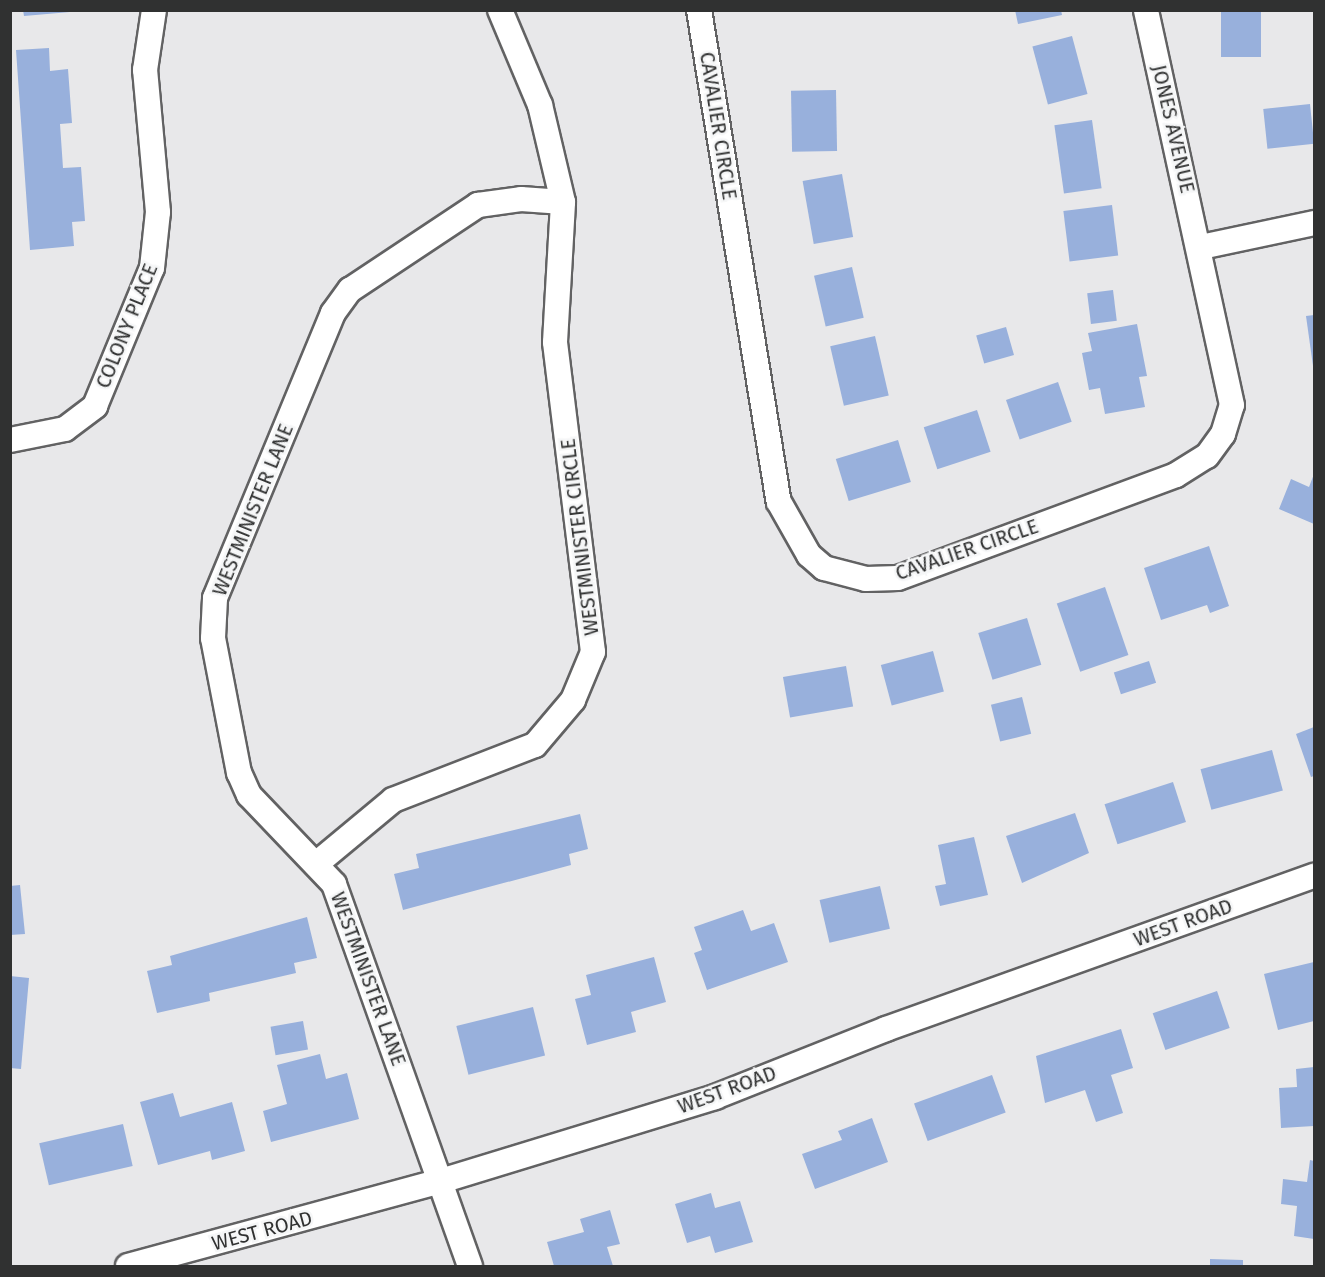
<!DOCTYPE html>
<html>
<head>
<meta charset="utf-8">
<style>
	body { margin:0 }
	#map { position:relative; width:1325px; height:1277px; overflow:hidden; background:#e8e8ea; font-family:"Fira Sans",sans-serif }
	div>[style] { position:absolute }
	.building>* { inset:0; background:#98b0dc; transform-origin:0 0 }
	.roads { filter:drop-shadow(2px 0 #626263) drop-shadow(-2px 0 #626263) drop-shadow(0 2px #626263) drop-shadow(0 -2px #626263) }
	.street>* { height:24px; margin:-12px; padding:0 12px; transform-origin:12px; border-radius:12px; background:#fff }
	span { translate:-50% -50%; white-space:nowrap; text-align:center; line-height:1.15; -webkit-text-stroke:5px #f5f6f7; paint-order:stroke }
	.street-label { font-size:20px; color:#303131 }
	.frame { position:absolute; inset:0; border:12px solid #303131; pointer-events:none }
</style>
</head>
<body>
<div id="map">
	<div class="building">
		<div style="clip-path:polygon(23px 10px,70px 10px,70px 12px,24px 16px)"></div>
		<div style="clip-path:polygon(1015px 10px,1061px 10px,1062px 15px,1018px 24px)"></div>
		<div style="left:1221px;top:10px;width:40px;height:47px"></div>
		<div style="left:1072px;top:36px;width:60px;height:41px;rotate:75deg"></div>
		<div style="clip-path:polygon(49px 48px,50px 71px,68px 69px,72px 123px,60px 124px,63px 168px,81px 167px,85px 221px,72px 222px,74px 246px,30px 250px,16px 50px)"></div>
		<div style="left:836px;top:90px;width:61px;height:45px;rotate:89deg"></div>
		<div style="left:1310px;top:104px;width:40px;height:47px;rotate:84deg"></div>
		<div style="left:1092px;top:120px;width:69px;height:38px;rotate:82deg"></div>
		<div style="left:842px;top:174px;width:64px;height:40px;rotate:80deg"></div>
		<div style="left:1112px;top:205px;width:51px;height:49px;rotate:83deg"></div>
		<div style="left:852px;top:267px;width:52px;height:39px;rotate:77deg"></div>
		<div style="left:1113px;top:290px;width:31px;height:26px;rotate:83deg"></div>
		<div style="clip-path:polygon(1314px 315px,1314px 366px,1313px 366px,1306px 316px)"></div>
		<div style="clip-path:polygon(1137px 324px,1147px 376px,1139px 377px,1145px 407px,1105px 414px,1100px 388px,1089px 390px,1082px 353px,1092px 351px,1088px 333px)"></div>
		<div style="left:1006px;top:327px;width:29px;height:31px;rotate:74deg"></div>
		<div style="left:875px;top:336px;width:61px;height:46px;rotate:77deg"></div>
		<div style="left:1058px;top:382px;width:42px;height:55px;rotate:71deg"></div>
		<div style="left:977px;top:410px;width:44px;height:56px;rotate:72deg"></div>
		<div style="left:898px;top:440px;width:44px;height:65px;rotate:73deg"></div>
		<div style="clip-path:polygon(1314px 474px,1314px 524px,1279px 509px,1291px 479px,1309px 487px)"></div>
		<div style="clip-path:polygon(1209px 546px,1229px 606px,1210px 613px,1207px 605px,1161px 620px,1144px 568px)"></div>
		<div style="left:1105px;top:587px;width:72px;height:51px;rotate:71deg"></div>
		<div style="left:1027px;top:618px;width:49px;height:51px;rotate:73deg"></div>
		<div style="left:933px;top:651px;width:42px;height:54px;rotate:75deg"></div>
		<div style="left:1149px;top:661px;width:23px;height:37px;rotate:72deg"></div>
		<div style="left:846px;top:666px;width:41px;height:64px;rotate:80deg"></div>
		<div style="left:1022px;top:697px;width:38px;height:32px;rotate:76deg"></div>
		<div style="clip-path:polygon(1314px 727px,1314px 776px,1311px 777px,1296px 734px)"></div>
		<div style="left:1272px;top:750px;width:42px;height:74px;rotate:75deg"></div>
		<div style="left:1173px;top:782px;width:42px;height:72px;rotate:72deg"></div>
		<div style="clip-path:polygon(1075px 813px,1089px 853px,1022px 883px,1006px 836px)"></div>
		<div style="clip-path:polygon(580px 814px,588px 849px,569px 854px,571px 865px,403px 910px,394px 874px,419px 868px,416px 854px)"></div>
		<div style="clip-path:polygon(974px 837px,988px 895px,940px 906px,935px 886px,946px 884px,938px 845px)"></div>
		<div style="clip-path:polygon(20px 885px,25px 934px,10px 935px,10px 886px)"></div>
		<div style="left:880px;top:886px;width:44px;height:62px;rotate:77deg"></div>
		<div style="clip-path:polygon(743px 910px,751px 931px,774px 923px,788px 962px,707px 990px,694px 953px,702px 950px,694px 927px)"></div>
		<div style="clip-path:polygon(307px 917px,317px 958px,294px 963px,296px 973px,209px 993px,210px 1001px,157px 1013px,147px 971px,172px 965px,170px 956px)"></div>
		<div style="clip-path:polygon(654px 957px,666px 1002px,631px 1012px,636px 1032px,587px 1045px,575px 999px,591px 995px,586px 975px)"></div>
		<div style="clip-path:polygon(1314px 962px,1314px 1021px,1278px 1030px,1264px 974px)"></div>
		<div style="clip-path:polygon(10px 976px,29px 978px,21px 1069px,10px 1068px)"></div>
		<div style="left:1217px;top:991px;width:39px;height:68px;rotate:71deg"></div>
		<div style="left:533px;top:1007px;width:50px;height:79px;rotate:76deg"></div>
		<div style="left:303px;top:1021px;width:29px;height:33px;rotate:80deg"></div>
		<div style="clip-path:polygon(1121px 1029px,1133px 1068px,1111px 1075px,1123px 1113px,1096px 1122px,1085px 1090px,1045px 1103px,1036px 1056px)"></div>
		<div style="clip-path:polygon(320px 1054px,326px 1079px,347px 1073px,359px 1119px,271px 1142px,263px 1111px,287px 1104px,277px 1065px)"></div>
		<div style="clip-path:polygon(1314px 1067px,1314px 1126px,1281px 1128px,1279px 1088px,1297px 1087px,1296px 1069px)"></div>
		<div style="left:992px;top:1075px;width:40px;height:83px;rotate:70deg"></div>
		<div style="clip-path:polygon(173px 1093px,180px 1117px,232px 1102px,245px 1151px,212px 1160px,210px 1151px,158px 1165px,140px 1102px)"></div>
		<div style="clip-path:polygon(872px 1118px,888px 1162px,815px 1189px,802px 1154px,842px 1140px,838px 1131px)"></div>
		<div style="left:123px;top:1124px;width:43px;height:86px;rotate:77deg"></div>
		<div style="clip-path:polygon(1310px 1160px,1314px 1161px,1314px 1239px,1294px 1236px,1297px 1206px,1281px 1204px,1283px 1179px,1307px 1182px)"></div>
		<div style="clip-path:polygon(711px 1193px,715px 1208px,740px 1201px,753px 1242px,715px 1253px,710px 1236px,687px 1243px,675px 1204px)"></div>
		<div style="clip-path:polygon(610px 1210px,620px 1244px,607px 1247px,613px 1266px,554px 1266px,547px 1242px,584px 1232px,580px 1219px)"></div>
		<div style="clip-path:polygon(1210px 1259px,1243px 1260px,1243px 1266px,1210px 1266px)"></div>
	</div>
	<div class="roads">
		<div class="street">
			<div style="left:699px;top:10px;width:498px;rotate:80.8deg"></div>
			<div style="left:779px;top:502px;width:61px;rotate:60.5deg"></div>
			<div style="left:809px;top:555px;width:20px;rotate:41deg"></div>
			<div style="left:824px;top:568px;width:43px;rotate:14.7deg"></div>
			<div style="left:866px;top:579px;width:32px;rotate:-2deg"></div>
			<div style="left:898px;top:578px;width:296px;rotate:-20.3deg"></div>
			<div style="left:1176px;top:475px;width:36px;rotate:-32deg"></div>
			<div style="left:1207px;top:456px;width:27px;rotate:-54deg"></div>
			<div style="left:1223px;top:434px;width:30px;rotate:-73deg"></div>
			<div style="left:1232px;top:405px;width:404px;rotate:-102.3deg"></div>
			<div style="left:1201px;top:247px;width:116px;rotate:-12deg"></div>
			<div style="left:10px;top:440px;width:56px;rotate:-11.3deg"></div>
			<div style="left:65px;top:429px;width:38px;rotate:-37deg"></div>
			<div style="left:95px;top:406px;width:149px;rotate:-67.6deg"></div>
			<div style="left:152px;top:268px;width:56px;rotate:-83.9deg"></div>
			<div style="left:158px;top:212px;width:143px;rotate:-95.2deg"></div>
			<div style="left:145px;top:70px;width:61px;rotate:-81.5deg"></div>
			<div style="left:316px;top:864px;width:100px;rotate:-39.7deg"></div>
			<div style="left:393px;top:800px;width:152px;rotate:-21.2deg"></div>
			<div style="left:535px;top:745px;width:59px;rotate:-49.8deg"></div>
			<div style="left:573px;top:700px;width:52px;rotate:-67.4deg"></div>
			<div style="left:593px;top:652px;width:312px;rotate:-97deg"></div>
			<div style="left:555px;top:342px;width:140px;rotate:-86.7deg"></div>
			<div style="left:563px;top:202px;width:100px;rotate:-103.3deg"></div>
			<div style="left:540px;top:105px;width:103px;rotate:-112.8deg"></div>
			<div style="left:128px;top:1266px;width:324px;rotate:-15.2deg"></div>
			<div style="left:441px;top:1181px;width:287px;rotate:-17deg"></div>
			<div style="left:715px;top:1097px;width:184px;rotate:-21.7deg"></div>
			<div style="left:886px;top:1029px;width:455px;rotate:-19.7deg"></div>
			<div style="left:470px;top:1266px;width:405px;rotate:-109.6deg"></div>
			<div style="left:334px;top:884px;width:123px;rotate:-133.7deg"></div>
			<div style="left:249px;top:795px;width:24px;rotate:-114deg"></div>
			<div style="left:239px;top:773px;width:137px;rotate:-100.9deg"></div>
			<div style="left:213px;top:638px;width:40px;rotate:-87.1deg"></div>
			<div style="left:215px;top:598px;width:308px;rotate:-67.5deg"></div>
			<div style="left:333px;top:313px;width:29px;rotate:-54deg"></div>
			<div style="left:350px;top:290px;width:154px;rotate:-33.6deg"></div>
			<div style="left:478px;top:205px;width:43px;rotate:-7.9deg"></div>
			<div style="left:521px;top:199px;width:42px;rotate:4.1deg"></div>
		</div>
	</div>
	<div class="street-label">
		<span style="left:718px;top:126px;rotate:81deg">CAVALIER CIRCLE</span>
		<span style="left:1173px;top:129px;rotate:77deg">JONES AVENUE</span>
		<span style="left:127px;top:326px;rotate:-68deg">COLONY PLACE</span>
		<span style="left:253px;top:510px;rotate:-68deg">WESTMINISTER LANE</span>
		<span style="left:580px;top:537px;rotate:-97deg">WESTMINISTER CIRCLE</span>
		<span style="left:967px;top:550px;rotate:-19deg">CAVALIER CIRCLE</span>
		<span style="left:1183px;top:923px;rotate:-20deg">WEST ROAD</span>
		<span style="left:368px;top:979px;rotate:70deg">WESTMINISTER LANE</span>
		<span style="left:727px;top:1090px;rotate:-20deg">WEST ROAD</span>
		<span style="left:262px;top:1231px;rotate:-15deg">WEST ROAD</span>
	</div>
	<div class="frame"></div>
</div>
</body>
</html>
